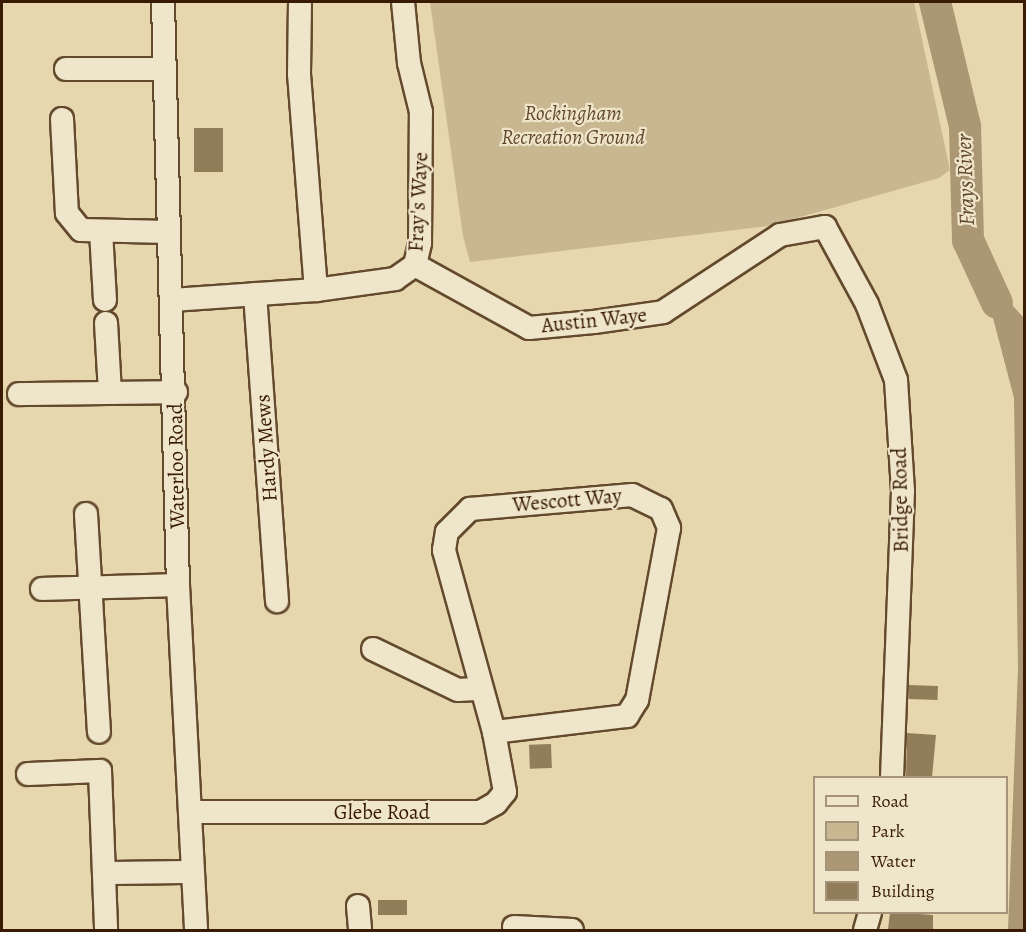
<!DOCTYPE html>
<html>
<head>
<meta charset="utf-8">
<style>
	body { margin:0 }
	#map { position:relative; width:1026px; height:932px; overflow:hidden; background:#e6d7ae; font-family:Alegreya,serif }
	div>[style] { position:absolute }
	.green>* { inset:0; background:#c8b791 }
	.water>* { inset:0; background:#ab9774 }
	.river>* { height:32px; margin:-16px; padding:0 16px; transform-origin:16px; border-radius:16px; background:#ab9774 }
	.building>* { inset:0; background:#927d5b; transform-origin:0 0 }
	.roads { filter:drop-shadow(2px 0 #644a2d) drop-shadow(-2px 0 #644a2d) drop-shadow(0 2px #644a2d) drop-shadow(0 -2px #644a2d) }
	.minor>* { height:22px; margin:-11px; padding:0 11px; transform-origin:11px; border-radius:11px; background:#efe5ca }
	span { translate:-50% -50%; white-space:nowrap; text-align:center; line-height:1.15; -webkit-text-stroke:4.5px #efe5ca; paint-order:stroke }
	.park-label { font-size:21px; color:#634a2d; font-style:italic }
	.street-label { font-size:21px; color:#381b02 }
	.water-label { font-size:22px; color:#60462a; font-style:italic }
	.frame { position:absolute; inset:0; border:3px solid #381b02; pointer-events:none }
	.legend { position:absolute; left:813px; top:776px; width:195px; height:138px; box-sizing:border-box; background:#efe5ca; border:2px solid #a6947a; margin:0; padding:8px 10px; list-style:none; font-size:18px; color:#381b02 }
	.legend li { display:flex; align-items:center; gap:12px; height:30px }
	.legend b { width:30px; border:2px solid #a6947a }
</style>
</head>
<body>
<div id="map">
	<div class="green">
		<div style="clip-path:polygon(430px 2px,914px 2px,950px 170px,939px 178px,768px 226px,470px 262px,463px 236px)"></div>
	</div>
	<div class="water">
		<div style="clip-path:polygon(993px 262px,1013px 306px,1024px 318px,1024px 930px,1008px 930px,1018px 669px,1014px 398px,993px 318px,972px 266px)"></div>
	</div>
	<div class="river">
		<div style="left:935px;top:2px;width:128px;rotate:76.4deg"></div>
		<div style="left:965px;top:126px;width:114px;rotate:88.5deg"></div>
		<div style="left:968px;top:240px;width:69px;rotate:65.3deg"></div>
	</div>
	<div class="building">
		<div style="left:194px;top:128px;width:29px;height:44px"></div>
		<div style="left:909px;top:685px;width:29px;height:14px;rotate:2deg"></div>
		<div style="clip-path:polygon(907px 733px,936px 735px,932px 777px,906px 777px)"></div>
		<div style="left:551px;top:744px;width:24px;height:22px;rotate:88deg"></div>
		<div style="left:407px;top:900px;width:15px;height:29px;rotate:90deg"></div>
		<div style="clip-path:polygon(890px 912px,933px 915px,933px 930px,888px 930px)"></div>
	</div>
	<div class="roads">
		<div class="minor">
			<div style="left:163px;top:2px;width:583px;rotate:88.53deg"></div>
			<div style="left:178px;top:585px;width:345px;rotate:87deg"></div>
			<div style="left:300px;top:2px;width:72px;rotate:90.8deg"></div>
			<div style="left:299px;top:74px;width:217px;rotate:85.5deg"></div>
			<div style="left:66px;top:69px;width:99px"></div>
			<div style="left:62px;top:119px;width:94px;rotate:87deg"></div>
			<div style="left:67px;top:213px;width:22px;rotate:51deg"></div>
			<div style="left:81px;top:230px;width:88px;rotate:1.3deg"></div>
			<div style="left:101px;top:231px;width:69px;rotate:86.7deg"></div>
			<div style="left:415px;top:265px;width:130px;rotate:28.9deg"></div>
			<div style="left:529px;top:328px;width:65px;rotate:-5.3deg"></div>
			<div style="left:594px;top:322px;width:70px;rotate:-8.2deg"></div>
			<div style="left:663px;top:312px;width:140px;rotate:-33.3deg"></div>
			<div style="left:780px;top:235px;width:46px;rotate:-10.1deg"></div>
			<div style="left:825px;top:227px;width:88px;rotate:61.4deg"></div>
			<div style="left:867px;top:304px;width:81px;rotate:69.1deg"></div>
			<div style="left:896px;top:380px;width:111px;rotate:86.4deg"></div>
			<div style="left:903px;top:491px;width:287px;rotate:92.2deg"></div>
			<div style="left:255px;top:294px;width:308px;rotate:85.9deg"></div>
			<div style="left:172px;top:300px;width:144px;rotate:-4deg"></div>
			<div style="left:316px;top:290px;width:80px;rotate:-7.9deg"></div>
			<div style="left:395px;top:279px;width:24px;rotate:-35deg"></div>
			<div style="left:415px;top:265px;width:23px;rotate:-77deg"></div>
			<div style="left:420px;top:243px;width:131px;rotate:-89.6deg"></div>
			<div style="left:421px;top:112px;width:50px;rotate:-103.8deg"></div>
			<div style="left:409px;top:63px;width:61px;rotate:-95.6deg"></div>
			<div style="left:106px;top:323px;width:70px;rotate:86.7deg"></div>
			<div style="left:19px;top:394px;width:157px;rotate:-0.7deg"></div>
			<div style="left:86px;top:514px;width:218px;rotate:86.6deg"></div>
			<div style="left:42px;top:589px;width:136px;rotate:-1.7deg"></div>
			<div style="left:373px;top:649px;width:94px;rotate:25.8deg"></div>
			<div style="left:458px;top:690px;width:22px;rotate:-3deg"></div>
			<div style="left:28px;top:774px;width:72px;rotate:-2.4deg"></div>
			<div style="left:100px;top:771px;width:159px;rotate:87.8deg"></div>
			<div style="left:190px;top:812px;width:290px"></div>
			<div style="left:480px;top:812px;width:18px;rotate:-29deg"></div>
			<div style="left:496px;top:803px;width:14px;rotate:-51deg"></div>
			<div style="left:505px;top:792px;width:61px;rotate:-100.4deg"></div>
			<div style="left:494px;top:732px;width:189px;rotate:-105.4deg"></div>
			<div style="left:444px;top:550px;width:18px;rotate:-81deg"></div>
			<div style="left:447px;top:532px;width:33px;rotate:-45deg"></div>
			<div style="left:470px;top:509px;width:163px;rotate:-4.9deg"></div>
			<div style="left:632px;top:495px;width:32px;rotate:26deg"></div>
			<div style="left:661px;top:509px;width:21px;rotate:67deg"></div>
			<div style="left:669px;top:528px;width:175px;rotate:100.5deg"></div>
			<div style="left:637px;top:700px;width:19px;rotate:122deg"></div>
			<div style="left:627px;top:716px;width:134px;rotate:173.1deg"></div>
			<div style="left:104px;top:873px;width:88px;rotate:-0.7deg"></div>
			<div style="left:358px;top:906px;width:24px;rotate:85deg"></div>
			<div style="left:514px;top:927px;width:58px;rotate:3deg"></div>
			<div style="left:865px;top:930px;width:19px;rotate:-74deg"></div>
		</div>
	</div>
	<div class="park-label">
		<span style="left:573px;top:125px">Rockingham<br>Recreation Ground</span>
	</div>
	<div class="street-label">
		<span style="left:418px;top:202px;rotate:-87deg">Fray's Waye</span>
		<span style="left:594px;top:320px;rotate:-6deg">Austin Waye</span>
		<span style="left:266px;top:448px;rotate:-94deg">Hardy Mews</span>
		<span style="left:176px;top:466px;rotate:-91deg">Waterloo Road</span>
		<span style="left:567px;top:500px;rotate:-5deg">Wescott Way</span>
		<span style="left:900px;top:500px;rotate:-91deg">Bridge Road</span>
		<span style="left:382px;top:812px">Glebe Road</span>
	</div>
	<div class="water-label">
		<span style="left:966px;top:180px;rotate:-92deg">Frays River</span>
	</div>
	<div class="frame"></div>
	<ul class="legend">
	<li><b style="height:8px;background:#efe5ca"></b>Road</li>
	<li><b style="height:16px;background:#c8b791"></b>Park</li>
	<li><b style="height:16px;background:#ab9774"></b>Water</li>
	<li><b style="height:16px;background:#927d5b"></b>Building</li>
	</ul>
</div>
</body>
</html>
